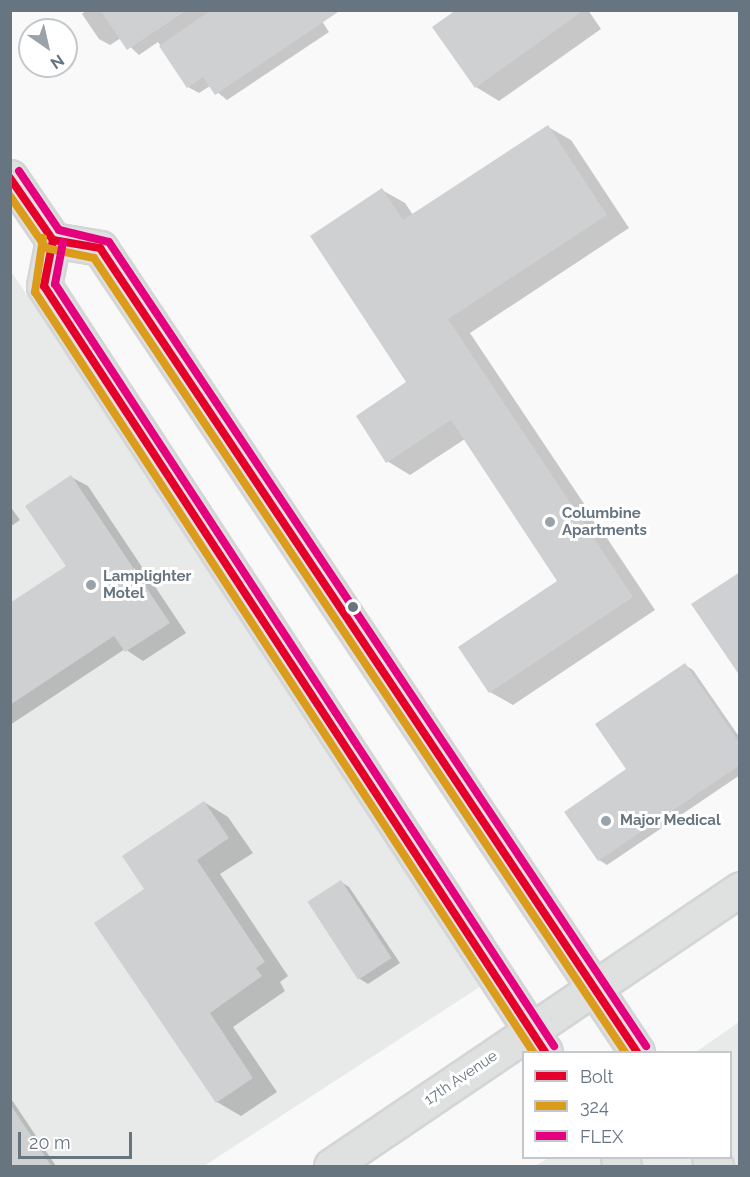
<!DOCTYPE html>
<html>
<head>
<meta charset="utf-8">
<style>
	body { margin:0 }
	#map { position:relative; width:750px; height:1177px; overflow:hidden; background:#f9f9f9; font-family:Raleway,sans-serif }
	div>[style] { position:absolute }
	.built>* { inset:0; background:#e8e9e9 }
	.shadow>* { inset:0; background:#0003 }
	.building>* { inset:0; background:#ced0d1; transform-origin:0 0 }
	.roads { filter:drop-shadow(2px 0 #d4d5d6) drop-shadow(-2px 0 #d4d5d6) drop-shadow(0 2px #d4d5d6) drop-shadow(0 -2px #d4d5d6) }
	.major>* { height:33px; margin:-16.5px; padding:0 16.5px; transform-origin:16.5px; border-radius:16.5px; background:#dfe0e0 }
	.highway>* { height:33px; margin:-16.5px; padding:0 16.5px; transform-origin:16.5px; border-radius:16.5px; background:#dfe0e0 }
	.bus-1>* { height:8px; margin:-4px; padding:0 4px; transform-origin:4px; border-radius:4px; background:#e4002b }
	.bus-2>* { height:8px; margin:-4px; padding:0 4px; transform-origin:4px; border-radius:4px; background:#da9c1a }
	.bus-3>* { height:8px; margin:-4px; padding:0 4px; transform-origin:4px; border-radius:4px; background:#e5007d }
	.dots>* { width:16px; height:16px; translate:-50% -50%; box-sizing:border-box; border:3px solid #fff; border-radius:50% }
	span { translate:-50% -50%; white-space:nowrap; text-align:center; line-height:1.15; -webkit-text-stroke:6px #fff; paint-order:stroke }
	.poi-label { font-size:15px; color:#677580; font-weight:700 }
	.left { translate:0 -50%; text-align:left }
	.street-label { font-size:15px; color:#677580 }
	.frame { position:absolute; inset:0; border:12px solid #677580; pointer-events:none }
	.legend { position:absolute; left:522px; top:1051px; width:210px; height:108px; box-sizing:border-box; background:#fff; border:2px solid #c2c8cc; margin:0; padding:8px 10px; list-style:none; font-size:18px; color:#677580 }
	.legend li { display:flex; align-items:center; gap:12px; height:30px }
	.legend b { width:30px; border:2px solid #c2c8cc }
	.north { position:absolute; left:18px; top:18px; width:60px; height:60px; box-sizing:border-box; background:#fff; border:2px solid #c2c8cc; border-radius:50%; rotate:146deg; font-size:16px; font-weight:700; line-height:24px; text-align:center; color:#677580 }
	.north::after { content:''; display:block; margin:auto; width:21px; height:27px; background:#9aa3aa; clip-path:polygon(50% 0,100% 100%,50% 72%,0 100%) }
	.scale { position:absolute; left:18px; top:1132px; width:114px; height:27px; box-sizing:border-box; border:3px solid #677580; border-top:0; padding-left:8px; font-size:18px; line-height:21px; white-space:nowrap; color:#677580; -webkit-text-stroke:4px #fff; paint-order:stroke }
</style>
</head>
<body>
<div id="map">
	<div class="built">
		<div style="clip-path:polygon(10px 270px,489px 981px,204px 1166px,11px 1166px)"></div>
		<div style="clip-path:polygon(739px 1022px,739px 1166px,535px 1166px,548px 1158px,730px 1158px,730px 1052px,696px 1052px)"></div>
	</div>
	<div class="shadow">
		<div style="clip-path:polygon(87px 10px,315px 10px,329px 32px,227px 100px,210px 86px,199px 93px,188px 87px,158px 42px,139px 55px,121px 38px,110px 45px,99px 39px,82px 14px)"></div>
		<div style="clip-path:polygon(458px 10px,588px 10px,601px 29px,499px 101px,476px 87px)"></div>
		<div style="clip-path:polygon(548px 127px,571px 140px,629px 228px,470px 333px,655px 610px,513px 705px,490px 692px,559px 581px,465px 439px,410px 475px,387px 461px,409px 383px,382px 190px,405px 203px,413px 215px)"></div>
		<div style="clip-path:polygon(71px 477px,88px 486px,186px 633px,143px 661px,125px 649px,10px 725px,10px 605px,68px 566px)"></div>
		<div style="clip-path:polygon(10px 506px,20px 520px,10px 527px)"></div>
		<div style="clip-path:polygon(685px 665px,693px 670px,740px 738px,740px 775px,607px 865px,599px 860px)"></div>
		<div style="clip-path:polygon(204px 802px,228px 817px,253px 853px,220px 874px,288px 976px,280px 982px,285px 991px,233px 1027px,277px 1092px,241px 1116px,217px 1102px,146px 890px)"></div>
		<div style="clip-path:polygon(341px 882px,349px 887px,400px 963px,368px 984px,360px 979px)"></div>
		<div style="clip-path:polygon(10px 1097px,56px 1166px,10px 1166px)"></div>
	</div>
	<div class="building">
		<div style="clip-path:polygon(100px 10px,187px 10px,127px 50px)"></div>
		<div style="clip-path:polygon(211px 10px,341px 10px,215px 95px,203px 77px,187px 88px,159px 46px)"></div>
		<div style="clip-path:polygon(456px 10px,584px 10px,475px 88px,432px 27px)"></div>
		<div style="clip-path:polygon(548px 125px,607px 215px,448px 319px,633px 597px,489px 693px,458px 647px,557px 581px,451px 420px,386px 463px,356px 416px,406px 382px,310px 236px,382px 188px,403px 220px)"></div>
		<div style="clip-path:polygon(71px 475px,170px 623px,125px 652px,114px 636px,10px 705px,10px 603px,66px 566px,25px 506px)"></div>
		<div style="clip-path:polygon(740px 572px,740px 676px,691px 604px)"></div>
		<div style="clip-path:polygon(685px 663px,740px 744px,740px 765px,598px 861px,564px 812px,626px 769px,595px 724px)"></div>
		<div style="clip-path:polygon(204px 801px,229px 838px,197px 860px,265px 962px,256px 968px,262px 976px,210px 1013px,253px 1078px,216px 1103px,94px 923px,144px 889px,122px 856px)"></div>
		<div style="left:341px;top:880px;width:93px;height:40px;rotate:57deg"></div>
		<div style="clip-path:polygon(10px 1104px,52px 1167px,10px 1167px)"></div>
	</div>
	<div class="roads">
		<div class="major">
			<div style="left:331px;top:1166px;width:494px;rotate:-34.1deg"></div>
		</div>
		<div class="highway">
			<div style="left:10px;top:177px;width:76px;rotate:55.7deg"></div>
			<div style="left:53px;top:240px;width:48px;rotate:9.7deg"></div>
			<div style="left:100px;top:248px;width:967px;rotate:56.26deg"></div>
			<div style="left:53px;top:240px;width:47px;rotate:101.1deg"></div>
			<div style="left:44px;top:286px;width:915px;rotate:56.81deg"></div>
			<div style="left:618px;top:1158px;width:10px;rotate:53deg"></div>
			<div style="left:709px;top:1158px;width:11px;rotate:49deg"></div>
		</div>
	</div>
	<div class="bus-1">
		<div style="left:10px;top:178px;width:75px;rotate:55.3deg"></div>
		<div style="left:53px;top:240px;width:48px;rotate:9.7deg"></div>
		<div style="left:100px;top:248px;width:967px;rotate:56.26deg"></div>
		<div style="left:53px;top:240px;width:47px;rotate:101.1deg"></div>
		<div style="left:44px;top:286px;width:915px;rotate:56.81deg"></div>
	</div>
	<div class="bus-2">
		<div style="left:10px;top:196px;width:63px;rotate:55.3deg"></div>
		<div style="left:46px;top:248px;width:49px;rotate:11.8deg"></div>
		<div style="left:94px;top:258px;width:955px;rotate:56.23deg"></div>
		<div style="left:43px;top:238px;width:55px;rotate:98.4deg"></div>
		<div style="left:35px;top:292px;width:909px;rotate:56.76deg"></div>
	</div>
	<div class="bus-3">
		<div style="left:19px;top:171px;width:71px;rotate:55.9deg"></div>
		<div style="left:59px;top:230px;width:51px;rotate:13.5deg"></div>
		<div style="left:109px;top:242px;width:967px;rotate:56.26deg"></div>
		<div style="left:63px;top:242px;width:43px;rotate:100.8deg"></div>
		<div style="left:55px;top:284px;width:911px;rotate:56.78deg"></div>
	</div>
	<div class="dots">
		<div style="left:550px;top:522px;background:#9aa3aa"></div>
		<div style="left:91px;top:585px;background:#9aa3aa"></div>
		<div style="left:353px;top:607px;background:#677580"></div>
		<div style="left:606px;top:821px;background:#9aa3aa"></div>
	</div>
	<div class="poi-label">
		<span class="left" style="left:562px;top:522px">Columbine<br>Apartments</span>
		<span class="left" style="left:103px;top:585px">Lamplighter<br>Motel</span>
		<span class="left" style="left:620px;top:821px">Major Medical</span>
	</div>
	<div class="street-label">
		<span style="left:461px;top:1078px;rotate:-34deg">17th Avenue</span>
	</div>
	<div class="frame"></div>
	<ul class="legend">
	<li><b style="height:8px;background:#e4002b"></b>Bolt</li>
	<li><b style="height:8px;background:#da9c1a"></b>324</li>
	<li><b style="height:8px;background:#e5007d"></b>FLEX</li>
	</ul>
	<div class="north">N</div>
	<div class="scale">20 m</div>
</div>
</body>
</html>
